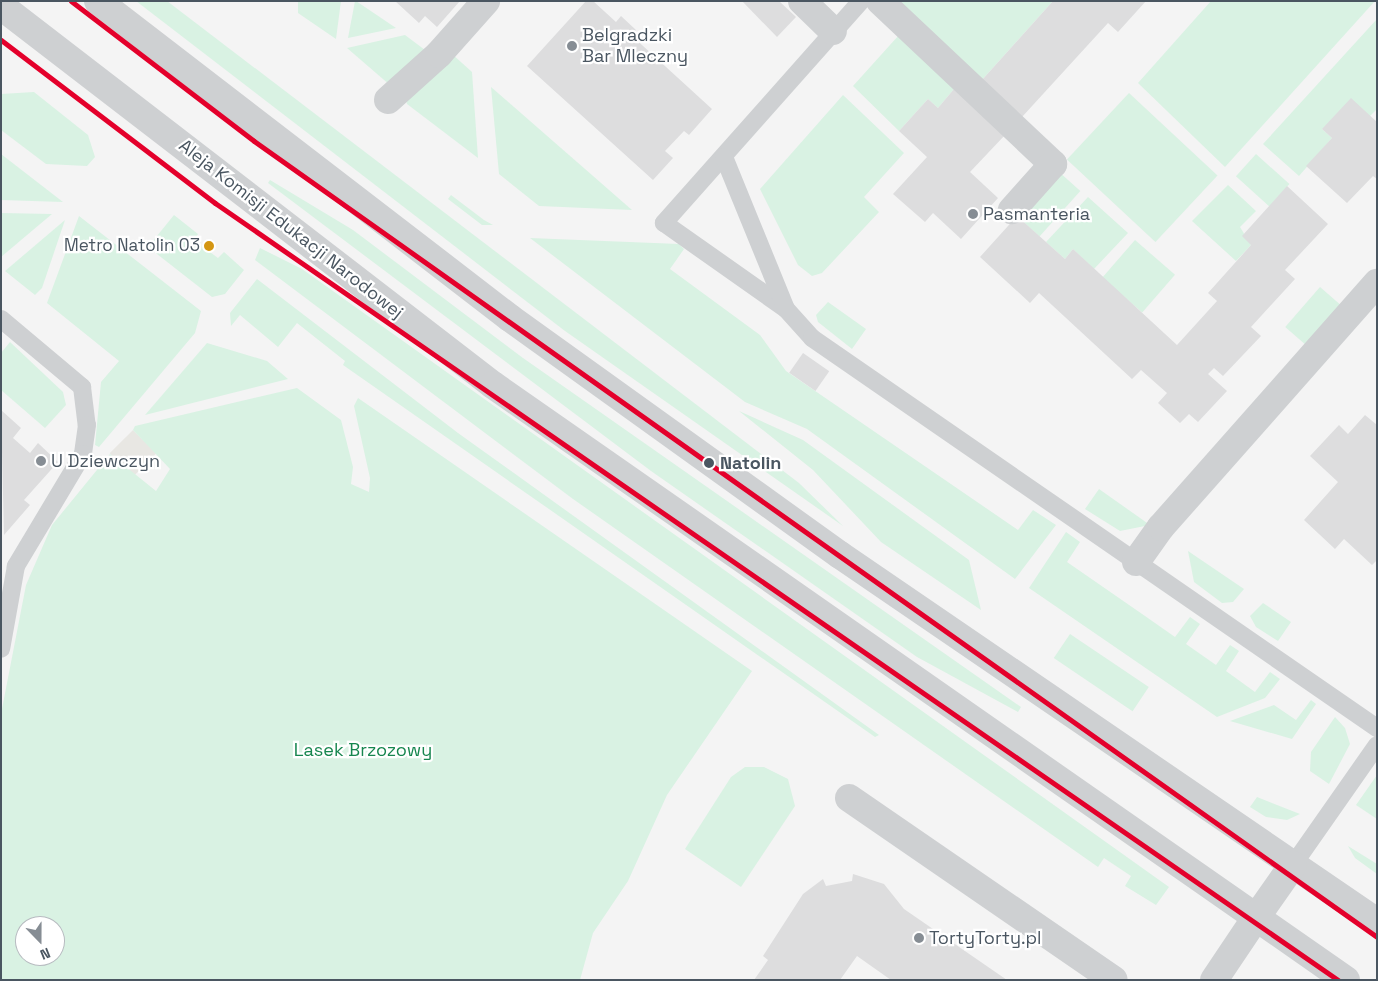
<!DOCTYPE html>
<html>
<head>
<meta charset="utf-8">
<style>
	body { margin:0 }
	#map { position:relative; width:1378px; height:981px; overflow:hidden; background:#f4f4f4; font-family:"Space Grotesk",sans-serif }
	div>[style] { position:absolute }
	.commercial>* { inset:0; background:#e8e7e3; transform-origin:0 0 }
	.green>* { inset:0; background:#d9f2e3; transform-origin:0 0 }
	.building>* { inset:0; background:#ddddde; transform-origin:0 0 }
	.service>* { height:18px; margin:-9px; padding:0 9px; transform-origin:9px; border-radius:9px; background:#ced0d2 }
	.pedestrian>* { height:28px; margin:-14px; padding:0 14px; transform-origin:14px; border-radius:14px; background:#ced0d2 }
	.minor>* { height:28px; margin:-14px; padding:0 14px; transform-origin:14px; border-radius:14px; background:#ced0d2 }
	.tertiary>* { height:28px; margin:-14px; padding:0 14px; transform-origin:14px; border-radius:14px; background:#ced0d2 }
	.metro-1>* { height:5px; margin:-2.5px; padding:0 2.5px; transform-origin:2.5px; border-radius:2.5px; background:#e4002b }
	.dots>* { width:14px; height:14px; translate:-50% -50%; box-sizing:border-box; border:2px solid #fff; border-radius:50% }
	span { translate:-50% -50%; white-space:nowrap; text-align:center; line-height:1.15; -webkit-text-stroke:4.5px #fff; paint-order:stroke }
	.bus-label { font-size:17px; color:#4a5661 }
	.right { translate:-100% -50%; text-align:right }
	.poi-label { font-size:18px; color:#4a5661 }
	.left { translate:0 -50%; text-align:left }
	.street-label { font-size:18px; color:#4a5661 }
	.stop-label { font-size:18px; color:#4a5661; font-weight:700 }
	.park-label { font-size:18px; color:#17864f }
	.frame { position:absolute; inset:0; border:2px solid #4a5661; pointer-events:none }
	.north { position:absolute; left:15px; top:916px; width:50px; height:50px; box-sizing:border-box; background:#fff; border:1px solid #b7bbc0; border-radius:50%; rotate:158deg; font-size:14px; font-weight:700; line-height:20px; text-align:center; color:#4a5661 }
	.north::after { content:''; display:block; margin:auto; width:18px; height:22px; background:#868d94; clip-path:polygon(50% 0,100% 100%,50% 72%,0 100%) }
</style>
</head>
<body>
<div id="map">
	<div class="commercial">
		<div style="left:133px;top:430px;width:33px;height:33px;rotate:45deg"></div>
	</div>
	<div class="green">
		<div style="clip-path:polygon(136px 1px,167px 1px,799px 483px,843px 526px,565px 331px)"></div>
		<div style="clip-path:polygon(298px 1px,341px 1px,336px 39px,298px 13px)"></div>
		<div style="clip-path:polygon(355px 1px,356px 1px,396px 28px,348px 38px)"></div>
		<div style="clip-path:polygon(899px 1px,1053px 1px,982px 80px)"></div>
		<div style="clip-path:polygon(1211px 1px,1375px 1px,1225px 167px,1138px 83px)"></div>
		<div style="clip-path:polygon(1377px 19px,1377px 109px,1370px 116px,1322px 129px,1332px 138px,1299px 176px,1263px 144px)"></div>
		<div style="clip-path:polygon(405px 35px,429px 53px,391px 86px,347px 48px)"></div>
		<div style="clip-path:polygon(899px 35px,954px 89px,938px 108px,928px 99px,899px 131px,853px 86px)"></div>
		<div style="clip-path:polygon(452px 54px,472px 72px,478px 158px,407px 104px,405px 96px)"></div>
		<div style="clip-path:polygon(491px 87px,632px 210px,539px 206px,499px 174px)"></div>
		<div style="clip-path:polygon(34px 92px,88px 135px,95px 157px,87px 166px,46px 164px,1px 130px,1px 94px)"></div>
		<div style="left:1129px;top:93px;width:121px;height:91px;rotate:43deg"></div>
		<div style="clip-path:polygon(843px 95px,904px 153px,864px 197px,879px 212px,822px 273px,812px 276px,798px 265px,760px 189px)"></div>
		<div style="clip-path:polygon(1px 154px,63px 202px,1px 200px)"></div>
		<div style="left:1256px;top:154px;width:45px;height:30px;rotate:42deg"></div>
		<div style="left:1058px;top:171px;width:30px;height:61px;rotate:42deg"></div>
		<div style="clip-path:polygon(270px 180px,353px 230px,523px 358px,1021px 707px,1018px 712px,917px 657px,651px 471px,268px 183px)"></div>
		<div style="clip-path:polygon(1228px 185px,1256px 211px,1240px 227px,1251px 245px,1236px 261px,1192px 221px)"></div>
		<div style="clip-path:polygon(451px 195px,484px 220px,493px 225px,482px 225px,448px 199px)"></div>
		<div style="clip-path:polygon(1088px 197px,1128px 233px,1094px 269px,1073px 249px,1065px 259px,1046px 242px)"></div>
		<div style="clip-path:polygon(1px 213px,52px 214px,1px 257px)"></div>
		<div style="clip-path:polygon(174px 215px,198px 234px,194px 240px,218px 258px,224px 252px,244px 270px,225px 294px,212px 297px,148px 247px)"></div>
		<div style="clip-path:polygon(79px 216px,201px 311px,195px 333px,99px 447px,95px 445px,101px 382px,119px 361px,47px 303px)"></div>
		<div style="clip-path:polygon(65px 220px,42px 288px,35px 295px,5px 271px)"></div>
		<div style="clip-path:polygon(530px 238px,679px 244px,684px 249px,670px 269px,760px 335px,786px 371px,1018px 530px,1033px 510px,1056px 525px,1015px 579px,807px 429px,745px 402px)"></div>
		<div style="left:1135px;top:240px;width:53px;height:50px;rotate:41deg"></div>
		<div style="clip-path:polygon(260px 248px,302px 269px,1169px 887px,1156px 905px,1125px 886px,1131px 876px,1104px 858px,1098px 867px,573px 499px,255px 260px)"></div>
		<div style="clip-path:polygon(257px 279px,458px 433px,879px 735px,875px 737px,343px 365px,345px 361px,297px 323px,278px 347px,240px 315px,231px 326px,230px 313px)"></div>
		<div style="left:1320px;top:287px;width:32px;height:53px;rotate:41deg"></div>
		<div style="clip-path:polygon(828px 302px,866px 329px,852px 349px,818px 322px,816px 315px)"></div>
		<div style="clip-path:polygon(10px 342px,63px 392px,66px 405px,45px 428px,1px 390px,1px 353px)"></div>
		<div style="clip-path:polygon(207px 343px,267px 361px,288px 379px,145px 415px)"></div>
		<div style="clip-path:polygon(evenodd,297px 388px,341px 420px,353px 467px,351px 484px,369px 492px,370px 478px,354px 406px,358px 398px,752px 671px,667px 795px,628px 881px,593px 933px,580px 980px,1px 980px,1px 714px,26px 585px,52px 525px,110px 454px,156px 491px,170px 469px,133px 430px,135px 426px,297px 388px,25px 926px,55px 926px,55px 956px,25px 956px,25px 926px)"></div>
		<div style="clip-path:polygon(739px 411px,803px 440px,969px 560px,981px 610px,881px 542px,813px 470px)"></div>
		<div style="clip-path:polygon(1099px 489px,1150px 525px,1120px 531px,1085px 509px)"></div>
		<div style="clip-path:polygon(1066px 532px,1080px 542px,1067px 562px,1145px 616px,1175px 637px,1190px 617px,1200px 624px,1186px 644px,1216px 665px,1230px 645px,1239px 651px,1226px 671px,1255px 692px,1270px 672px,1280px 679px,1265px 698px,1217px 717px,1029px 588px)"></div>
		<div style="clip-path:polygon(1188px 551px,1244px 589px,1233px 602px,1222px 603px,1194px 582px)"></div>
		<div style="clip-path:polygon(1263px 603px,1291px 622px,1278px 641px,1256px 627px,1250px 616px)"></div>
		<div style="left:1070px;top:634px;width:95px;height:29px;rotate:34deg"></div>
		<div style="clip-path:polygon(1311px 700px,1316px 704px,1292px 739px,1230px 721px,1274px 705px,1296px 720px)"></div>
		<div style="clip-path:polygon(1335px 717px,1345px 728px,1350px 744px,1329px 784px,1310px 771px,1311px 752px)"></div>
		<div style="clip-path:polygon(745px 767px,764px 767px,788px 779px,795px 806px,741px 887px,685px 849px,731px 777px)"></div>
		<div style="clip-path:polygon(1377px 775px,1377px 819px,1356px 805px)"></div>
		<div style="clip-path:polygon(1257px 797px,1300px 814px,1287px 820px,1266px 817px,1250px 807px)"></div>
		<div style="clip-path:polygon(1348px 846px,1377px 864px,1377px 874px,1355px 858px)"></div>
	</div>
	<div class="building">
		<div style="clip-path:polygon(395px 1px,460px 1px,437px 27px,425px 16px,419px 23px)"></div>
		<div style="clip-path:polygon(586px 1px,593px 1px,616px 22px,621px 16px,636px 30px,631px 35px,712px 109px,689px 135px,684px 131px,665px 151px,673px 158px,653px 180px,527px 66px)"></div>
		<div style="clip-path:polygon(742px 1px,779px 1px,796px 17px,777px 37px)"></div>
		<div style="clip-path:polygon(1053px 1px,1146px 1px,1118px 32px,1108px 23px,1022px 117px,982px 80px)"></div>
		<div style="clip-path:polygon(954px 89px,1005px 135px,970px 172px,998px 198px,961px 239px,933px 213px,925px 222px,893px 194px,927px 157px,899px 131px,928px 99px,938px 108px)"></div>
		<div style="clip-path:polygon(1351px 98px,1377px 122px,1377px 179px,1373px 176px,1347px 203px,1306px 166px,1332px 138px,1322px 129px)"></div>
		<div style="clip-path:polygon(1287px 186px,1328px 224px,1285px 270px,1295px 279px,1251px 327px,1261px 336px,1223px 376px,1214px 368px,1208px 374px,1227px 391px,1198px 422px,1189px 414px,1180px 423px,1158px 403px,1167px 393px,1141px 370px,1132px 379px,1039px 293px,1030px 303px,980px 257px,1017px 216px,1065px 259px,1073px 249px,1177px 345px,1217px 301px,1208px 293px,1251px 245px,1242px 236px)"></div>
		<div style="left:803px;top:353px;width:32px;height:24px;rotate:35deg"></div>
		<div style="clip-path:polygon(1px 410px,21px 428px,13px 438px,30px 453px,38px 443px,58px 462px,24px 500px,30px 505px,4px 535px)"></div>
		<div style="clip-path:polygon(1365px 415px,1377px 425px,1377px 560px,1372px 565px,1344px 539px,1335px 549px,1304px 520px,1338px 482px,1310px 456px,1339px 425px,1348px 434px)"></div>
		<div style="clip-path:polygon(853px 874px,884px 884px,904px 909px,1007px 980px,891px 980px,857px 956px,840px 980px,754px 980px,768px 960px,763px 956px,803px 894px,823px 879px,826px 886px,852px 881px)"></div>
	</div>
	<div class="service">
		<div style="left:861px;top:1px;width:297px;rotate:131.6deg"></div>
		<div style="left:664px;top:223px;width:149px;rotate:35.2deg"></div>
		<div style="left:786px;top:309px;width:39px;rotate:48deg"></div>
		<div style="left:812px;top:338px;width:687px;rotate:34.62deg"></div>
		<div style="left:724px;top:157px;width:164px;rotate:67.8deg"></div>
		<div style="left:1px;top:319px;width:106px;rotate:40deg"></div>
		<div style="left:82px;top:387px;width:38px;rotate:83deg"></div>
		<div style="left:87px;top:425px;width:29px;rotate:98deg"></div>
		<div style="left:83px;top:454px;width:131px;rotate:120.9deg"></div>
		<div style="left:16px;top:566px;width:84px;rotate:100.2deg"></div>
		<div style="left:1293px;top:865px;width:146px;rotate:-55deg"></div>
	</div>
	<div class="pedestrian">
		<div style="left:388px;top:100px;width:69px;rotate:-42deg"></div>
		<div style="left:439px;top:54px;width:71px;rotate:-48.4deg"></div>
	</div>
	<div class="minor">
		<div style="left:802px;top:1px;width:43px;rotate:44.1deg"></div>
		<div style="left:880px;top:1px;width:238px;rotate:43.3deg"></div>
		<div style="left:1053px;top:164px;width:62px;rotate:131.7deg"></div>
		<div style="left:1136px;top:562px;width:43px;rotate:-54.5deg"></div>
		<div style="left:1161px;top:527px;width:326px;rotate:-48.5deg"></div>
		<div style="left:849px;top:798px;width:321px;rotate:34.5deg"></div>
		<div style="left:1214px;top:980px;width:73px;rotate:-56.1deg"></div>
	</div>
	<div class="tertiary">
		<div style="left:98px;top:1px;width:520px;rotate:37.58deg"></div>
		<div style="left:510px;top:318px;width:406px;rotate:35.7deg"></div>
		<div style="left:840px;top:555px;width:650px;rotate:34.35deg"></div>
		<div style="left:1px;top:6px;width:621px;rotate:37.61deg"></div>
		<div style="left:493px;top:385px;width:1040px;rotate:34.9deg"></div>
		<div style="left:1255px;top:919px;width:66px;rotate:-54.9deg"></div>
	</div>
	<div class="metro-1">
		<div style="left:71px;top:1px;width:230px;rotate:37.4deg"></div>
		<div style="left:254px;top:141px;width:1376px;rotate:35.33deg"></div>
		<div style="left:1px;top:40px;width:269px;rotate:37.3deg"></div>
		<div style="left:215px;top:203px;width:1366px;rotate:34.68deg"></div>
	</div>
	<div class="dots">
		<div style="left:572px;top:46px;background:#868d94"></div>
		<div style="left:973px;top:214px;background:#868d94"></div>
		<div style="left:209px;top:246px;background:#d49613"></div>
		<div style="left:41px;top:461px;background:#868d94"></div>
		<div style="left:709px;top:463px;background:#4a5661"></div>
		<div style="left:919px;top:938px;background:#868d94"></div>
	</div>
	<div class="bus-label">
		<span class="right" style="left:200px;top:246px">Metro Natolin 03</span>
	</div>
	<div class="poi-label">
		<span class="left" style="left:582px;top:46px">Belgradzki<br>Bar Mleczny</span>
		<span class="left" style="left:983px;top:214px">Pasmanteria</span>
		<span class="left" style="left:51px;top:461px">U Dziewczyn</span>
		<span class="left" style="left:929px;top:938px">TortyTorty.pl</span>
	</div>
	<div class="street-label">
		<span style="left:291px;top:229px;rotate:38deg">Aleja Komisji Edukacji Narodowej</span>
	</div>
	<div class="stop-label">
		<span class="left" style="left:720px;top:463px">Natolin</span>
	</div>
	<div class="park-label">
		<span style="left:363px;top:750px">Lasek Brzozowy</span>
	</div>
	<div class="frame"></div>
	<div class="north">N</div>
</div>
</body>
</html>
